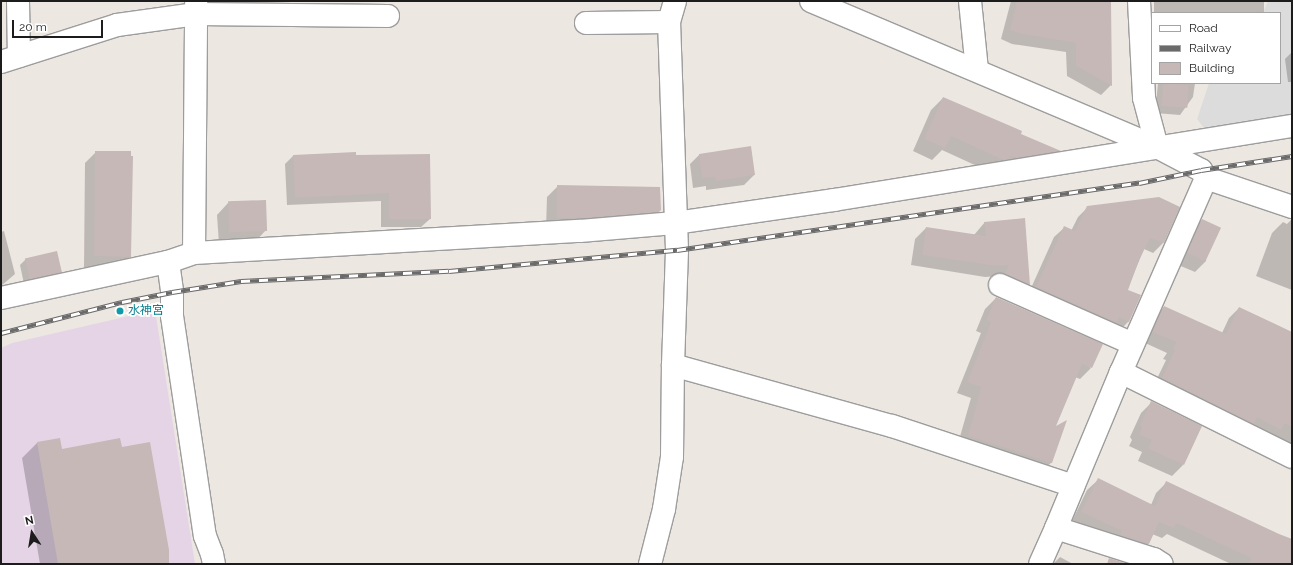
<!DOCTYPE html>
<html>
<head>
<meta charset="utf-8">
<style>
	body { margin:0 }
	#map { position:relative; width:1293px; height:565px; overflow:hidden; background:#ede7e2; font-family:Raleway,"Noto Sans JP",sans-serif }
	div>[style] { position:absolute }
	.industrial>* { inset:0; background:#e5d4e6 }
	.parking>* { inset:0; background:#dcdcdc }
	.shadow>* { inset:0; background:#0003; transform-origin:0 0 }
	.building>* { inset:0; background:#c5b8b6; transform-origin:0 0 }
	.roads { filter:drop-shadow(1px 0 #9d9d9d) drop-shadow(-1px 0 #9d9d9d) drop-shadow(0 1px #9d9d9d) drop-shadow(0 -1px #9d9d9d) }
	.minor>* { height:22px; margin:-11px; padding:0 11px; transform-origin:11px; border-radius:11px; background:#fff }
	.rail>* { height:4.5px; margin-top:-2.25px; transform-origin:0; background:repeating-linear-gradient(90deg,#fff 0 9px,#6a6a6a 0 18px); box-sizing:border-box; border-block:1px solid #6a6a6a }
	.dots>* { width:11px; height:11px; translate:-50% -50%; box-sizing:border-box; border:2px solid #fff; border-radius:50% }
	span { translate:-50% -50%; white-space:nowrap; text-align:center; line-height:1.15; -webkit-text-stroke:3.5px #fff; paint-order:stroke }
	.culture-label { font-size:12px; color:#0d838f }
	.left { translate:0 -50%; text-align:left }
	.frame { position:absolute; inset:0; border:2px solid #1c1c1c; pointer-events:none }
	.legend { position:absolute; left:1151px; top:12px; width:130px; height:72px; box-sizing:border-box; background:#fff; border:1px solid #a4a4a4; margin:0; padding:5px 7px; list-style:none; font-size:12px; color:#1c1c1c }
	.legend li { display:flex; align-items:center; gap:8px; height:20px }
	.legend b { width:20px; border:1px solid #a4a4a4 }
	.north { position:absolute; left:12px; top:513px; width:40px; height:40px; -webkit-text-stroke:3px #fff; paint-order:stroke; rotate:348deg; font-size:11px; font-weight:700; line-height:16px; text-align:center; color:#1c1c1c }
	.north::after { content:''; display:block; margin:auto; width:14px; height:18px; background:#1c1c1c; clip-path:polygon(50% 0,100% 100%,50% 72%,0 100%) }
	.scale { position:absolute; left:12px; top:20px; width:91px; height:18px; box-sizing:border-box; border:2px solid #1c1c1c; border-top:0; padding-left:5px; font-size:12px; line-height:14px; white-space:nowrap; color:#1c1c1c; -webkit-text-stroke:3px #fff; paint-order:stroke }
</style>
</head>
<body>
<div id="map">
	<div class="industrial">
		<div style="clip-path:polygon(155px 310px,195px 564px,1px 564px,1px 348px,12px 343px)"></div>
	</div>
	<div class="parking">
		<div style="clip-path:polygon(1268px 1px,1292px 1px,1292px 116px,1204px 128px,1197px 119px,1209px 83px,1280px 83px,1280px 13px,1263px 13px)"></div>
	</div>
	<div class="shadow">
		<div style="clip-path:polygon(1011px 1px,1110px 1px,1111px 85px,1101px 95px,1067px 76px,1066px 52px,1012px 44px,1001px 39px)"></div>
		<div style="left:1154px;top:1px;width:110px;height:12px"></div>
		<div style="clip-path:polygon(1292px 52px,1292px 82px,1288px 82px,1285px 59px)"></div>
		<div style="clip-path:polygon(1158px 83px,1195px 83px,1193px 97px,1180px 115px,1155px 113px)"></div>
		<div style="clip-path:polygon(943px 98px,1019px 135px,1059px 151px,1048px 162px,990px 172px,942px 150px,932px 160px,913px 151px,931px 110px)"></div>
		<div style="clip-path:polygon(96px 152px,130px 257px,119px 268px,84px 267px,85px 163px)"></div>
		<div style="clip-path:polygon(699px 155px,754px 175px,744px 185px,706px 190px,706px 186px,693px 188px,690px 164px)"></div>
		<div style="clip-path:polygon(293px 156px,355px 156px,430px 219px,421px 227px,381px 227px,381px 201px,287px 205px,285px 164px)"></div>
		<div style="clip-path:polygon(558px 186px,660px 209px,647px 223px,546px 228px,547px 197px)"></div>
		<div style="clip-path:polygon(228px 203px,266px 230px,255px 242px,219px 244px,217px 215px)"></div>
		<div style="clip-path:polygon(1088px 207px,1178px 208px,1163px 243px,1153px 253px,1144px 249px,1127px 290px,1129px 321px,1119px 331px,1027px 297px,1054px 237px,1064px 228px,1071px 231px,1078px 217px)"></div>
		<div style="clip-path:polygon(1202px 220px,1206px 261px,1195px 272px,1176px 264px,1191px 231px)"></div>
		<div style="clip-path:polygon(1291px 220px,1292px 220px,1292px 290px,1256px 276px,1272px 233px,1283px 222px,1287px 224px)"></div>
		<div style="clip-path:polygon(985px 222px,1029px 284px,1018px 295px,999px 276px,985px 277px,911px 265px,915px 239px,926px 228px,974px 235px)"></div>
		<div style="clip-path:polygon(4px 231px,15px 274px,1px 286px,1px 232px)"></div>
		<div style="clip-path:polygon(26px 259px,60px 272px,55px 277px,24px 284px,20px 265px)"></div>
		<div style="clip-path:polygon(996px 298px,1091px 368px,1080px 379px,1075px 377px,1054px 428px,1052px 462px,1040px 473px,957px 447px,971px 398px,957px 393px,981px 333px,976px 331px,985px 309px)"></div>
		<div style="clip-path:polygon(1164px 307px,1222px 333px,1229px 318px,1239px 308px,1292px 333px,1292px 451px,1152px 389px,1166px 360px,1163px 359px,1167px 353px,1143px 342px,1154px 317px)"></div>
		<div style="clip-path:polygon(1152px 402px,1183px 465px,1172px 476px,1138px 461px,1142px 452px,1129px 446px,1132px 440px,1130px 437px,1141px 413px)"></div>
		<div style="clip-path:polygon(37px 443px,61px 450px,121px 448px,168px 564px,40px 564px,22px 458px)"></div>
		<div style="clip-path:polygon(1098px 480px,1151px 505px,1156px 493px,1167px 482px,1279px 535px,1292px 540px,1292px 564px,1231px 564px,1167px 534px,1162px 538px,1152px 534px,1148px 544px,1137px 554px,1071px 523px,1087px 490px)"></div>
		<div style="clip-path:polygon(1060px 557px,1073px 564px,1053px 564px)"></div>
	</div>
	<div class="building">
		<div style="clip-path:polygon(1017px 1px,1111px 1px,1112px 86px,1076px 66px,1076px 43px,1022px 34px,1010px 30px)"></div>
		<div style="left:1163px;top:83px;width:26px;height:23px;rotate:4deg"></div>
		<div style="clip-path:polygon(943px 97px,1022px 131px,1021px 134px,1061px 151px,1016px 158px,1011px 156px,1010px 159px,1003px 160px,951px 136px,945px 148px,924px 139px)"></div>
		<div style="clip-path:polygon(751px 146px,755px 175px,716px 181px,715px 177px,702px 178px,699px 154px)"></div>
		<div style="clip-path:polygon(95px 151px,131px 151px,131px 156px,133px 156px,131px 257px,94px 256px)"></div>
		<div style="clip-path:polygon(356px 152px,356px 155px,430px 154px,431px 219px,389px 219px,389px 193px,295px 198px,293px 155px)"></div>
		<div style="clip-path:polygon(557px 185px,660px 187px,661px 210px,659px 212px,587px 218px,557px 218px)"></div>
		<div style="clip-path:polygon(1159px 197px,1180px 207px,1164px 243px,1150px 238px,1139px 260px,1128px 290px,1141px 295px,1129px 322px,1119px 317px,1117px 323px,1036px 287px,1064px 226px,1075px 231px,1087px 206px)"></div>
		<div style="left:266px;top:200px;width:31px;height:38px;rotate:88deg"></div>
		<div style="clip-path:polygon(1025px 218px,1030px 285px,1005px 274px,1009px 265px,997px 266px,922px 255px,926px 227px,986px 236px,984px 222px)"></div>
		<div style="left:1202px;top:219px;width:21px;height:37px;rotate:25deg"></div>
		<div style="left:57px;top:251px;width:22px;height:33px;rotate:77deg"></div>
		<div style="clip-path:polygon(996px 297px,1103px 344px,1092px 368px,1082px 364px,1056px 426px,1067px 420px,1052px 463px,968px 436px,981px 387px,967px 382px,991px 322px,986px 320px)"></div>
		<div style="clip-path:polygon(1164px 306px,1226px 334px,1239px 307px,1292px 332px,1292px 427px,1285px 423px,1281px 430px,1257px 417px,1254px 424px,1162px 378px,1175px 350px,1173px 349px,1176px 342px,1152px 332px)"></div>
		<div style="clip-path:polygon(1151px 401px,1202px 426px,1184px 465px,1148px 449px,1152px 440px,1139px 435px,1142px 428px,1140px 425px)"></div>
		<div style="clip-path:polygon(60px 438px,62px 449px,120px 438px,122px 447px,150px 442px,169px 550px,169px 564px,58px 564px,37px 442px)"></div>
		<div style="clip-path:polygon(1098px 478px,1155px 506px,1166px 481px,1279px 534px,1292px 539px,1292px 564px,1249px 564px,1251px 558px,1176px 523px,1174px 528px,1159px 522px,1149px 544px,1120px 535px,1122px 531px,1081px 512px)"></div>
		<div style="clip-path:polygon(1109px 558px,1128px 564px,1107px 564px)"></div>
	</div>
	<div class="roads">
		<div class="minor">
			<div style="left:18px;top:1px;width:55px;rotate:89deg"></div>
			<div style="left:811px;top:1px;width:376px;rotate:22.9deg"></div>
			<div style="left:1157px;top:147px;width:50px;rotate:27.6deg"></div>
			<div style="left:1201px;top:170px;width:9px;rotate:58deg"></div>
			<div style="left:1206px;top:178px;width:91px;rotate:18.6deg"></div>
			<div style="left:970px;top:1px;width:69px;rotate:84.2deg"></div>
			<div style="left:1139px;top:1px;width:97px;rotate:87deg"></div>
			<div style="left:1144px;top:98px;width:51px;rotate:75.1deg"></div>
			<div style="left:586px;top:23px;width:83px;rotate:-0.7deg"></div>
			<div style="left:1px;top:62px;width:122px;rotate:-17.7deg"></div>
			<div style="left:117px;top:25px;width:80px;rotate:-7.9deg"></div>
			<div style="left:196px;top:14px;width:192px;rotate:0.6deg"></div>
			<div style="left:194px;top:253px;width:252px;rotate:-89.5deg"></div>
			<div style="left:168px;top:262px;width:30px;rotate:82deg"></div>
			<div style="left:172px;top:292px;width:24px;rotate:90deg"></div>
			<div style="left:172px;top:316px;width:222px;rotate:81.5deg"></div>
			<div style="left:205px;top:536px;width:19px;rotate:69deg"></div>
			<div style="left:212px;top:554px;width:10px;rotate:79deg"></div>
			<div style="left:1000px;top:285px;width:145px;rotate:23.9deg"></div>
			<div style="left:1px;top:298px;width:171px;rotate:-12.2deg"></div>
			<div style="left:168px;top:262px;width:28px;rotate:-19deg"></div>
			<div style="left:194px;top:253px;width:387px;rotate:-3.3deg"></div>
			<div style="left:580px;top:231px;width:95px;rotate:-4.8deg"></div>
			<div style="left:675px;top:223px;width:161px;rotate:-8.2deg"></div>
			<div style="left:834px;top:200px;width:464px;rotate:-9.2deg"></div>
			<div style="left:673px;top:365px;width:227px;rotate:15.6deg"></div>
			<div style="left:892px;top:426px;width:191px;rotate:18.3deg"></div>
			<div style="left:1121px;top:372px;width:191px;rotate:26.4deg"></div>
			<div style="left:1056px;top:528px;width:103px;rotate:17.6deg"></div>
			<div style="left:1154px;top:559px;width:9px;rotate:32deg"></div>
			<div style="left:650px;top:564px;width:57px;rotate:-75.7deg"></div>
			<div style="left:664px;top:509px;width:53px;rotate:-81.3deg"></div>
			<div style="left:672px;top:457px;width:92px;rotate:-89.4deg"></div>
			<div style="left:673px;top:365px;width:115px;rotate:-88deg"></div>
			<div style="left:677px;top:250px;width:228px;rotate:-92deg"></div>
			<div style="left:669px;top:22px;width:22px;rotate:-74deg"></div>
			<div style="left:1040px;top:564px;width:39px;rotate:-66deg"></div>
			<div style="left:1056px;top:528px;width:169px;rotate:-67.4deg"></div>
			<div style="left:1121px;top:372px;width:212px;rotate:-66.3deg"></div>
		</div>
	</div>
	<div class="rail">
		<div style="left:1px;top:333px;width:125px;rotate:-14.4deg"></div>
		<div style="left:122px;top:302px;width:51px;rotate:-11.3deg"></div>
		<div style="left:172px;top:292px;width:70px;rotate:-9.1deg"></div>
		<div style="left:241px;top:281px;width:208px;rotate:-2.8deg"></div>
		<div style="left:449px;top:271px;width:229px;rotate:-5.3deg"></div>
		<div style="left:677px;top:250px;width:467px;rotate:-8.3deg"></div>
		<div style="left:1139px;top:183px;width:63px;rotate:-11.8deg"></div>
		<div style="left:1201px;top:170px;width:92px;rotate:-8.7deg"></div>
	</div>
	<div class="dots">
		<div style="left:120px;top:311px;background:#0f9aa8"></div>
	</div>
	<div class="culture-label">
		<span class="left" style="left:128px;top:311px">水神宮</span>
	</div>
	<div class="frame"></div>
	<ul class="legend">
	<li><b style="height:5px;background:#fff"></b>Road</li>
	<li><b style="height:5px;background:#6a6a6a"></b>Railway</li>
	<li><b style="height:11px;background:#c5b8b6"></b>Building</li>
	</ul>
	<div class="north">N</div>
	<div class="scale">20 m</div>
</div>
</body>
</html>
